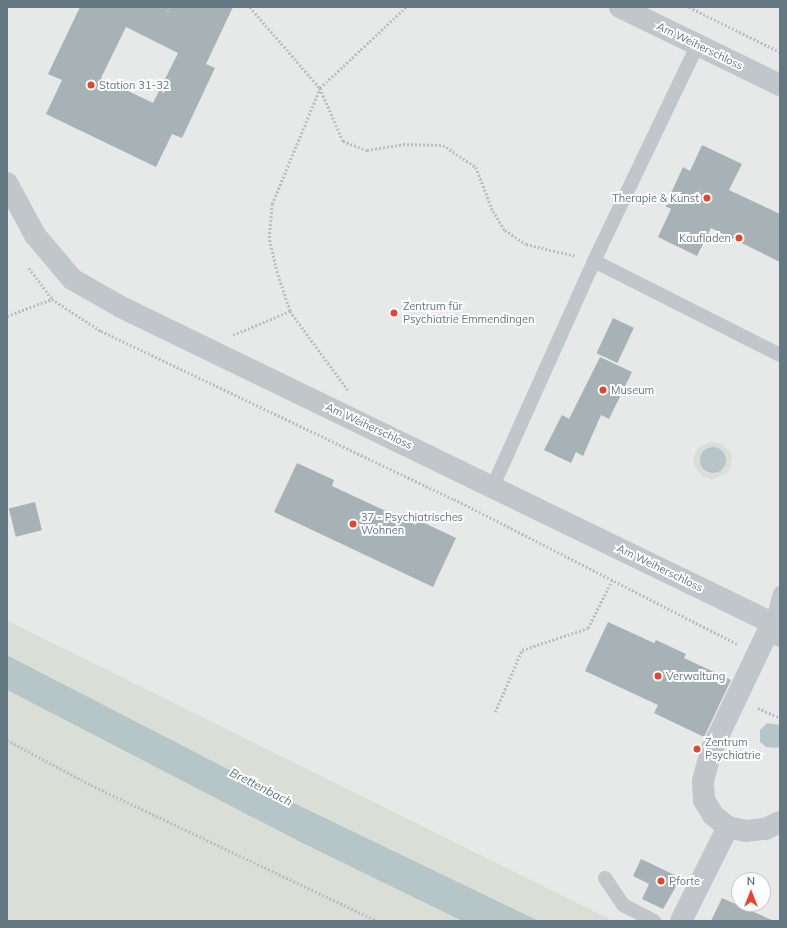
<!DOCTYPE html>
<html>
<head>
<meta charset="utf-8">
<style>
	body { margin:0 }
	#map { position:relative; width:787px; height:928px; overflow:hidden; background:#f9f9f7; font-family:Mulish,sans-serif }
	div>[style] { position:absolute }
	.built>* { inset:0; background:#e7e9e8 }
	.green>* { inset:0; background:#daded6 }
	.water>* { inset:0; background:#b6c6c8 }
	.round { border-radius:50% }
	.building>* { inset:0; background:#a7b2b6; transform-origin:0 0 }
	.path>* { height:2.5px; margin-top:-1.25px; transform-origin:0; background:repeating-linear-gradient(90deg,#babfc1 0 2px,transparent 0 4px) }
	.service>* { height:14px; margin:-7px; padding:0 7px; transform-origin:7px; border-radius:7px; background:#c0c6c9 }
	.minor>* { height:22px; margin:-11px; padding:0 11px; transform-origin:11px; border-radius:11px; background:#c0c6c9 }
	.dots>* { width:11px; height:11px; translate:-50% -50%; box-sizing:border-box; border:2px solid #fff; border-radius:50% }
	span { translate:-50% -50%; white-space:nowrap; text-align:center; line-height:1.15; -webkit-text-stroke:4px #fff; paint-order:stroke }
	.street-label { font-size:11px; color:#647882 }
	.poi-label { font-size:11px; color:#647882 }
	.left { translate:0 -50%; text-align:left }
	.right { translate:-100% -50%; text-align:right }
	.water-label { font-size:12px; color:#5e777c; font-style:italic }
	.frame { position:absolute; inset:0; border:8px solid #647882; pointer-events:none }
	.north { position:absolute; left:731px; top:872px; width:40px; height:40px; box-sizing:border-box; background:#fff; border:1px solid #c1c9cd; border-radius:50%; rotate:0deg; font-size:11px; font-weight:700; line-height:16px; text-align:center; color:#647882 }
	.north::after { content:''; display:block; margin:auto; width:14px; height:18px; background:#e6452b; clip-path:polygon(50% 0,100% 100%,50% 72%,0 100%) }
</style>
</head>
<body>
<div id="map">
	<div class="built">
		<div style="clip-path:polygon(evenodd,7px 7px,780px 7px,780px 921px,614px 921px,7px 620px,7px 7px,739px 880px,763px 880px,763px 904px,739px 904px,739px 880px)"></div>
	</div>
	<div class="green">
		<div style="clip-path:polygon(evenodd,710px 442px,722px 444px,731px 453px,732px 459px,729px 471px,712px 480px,701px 475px,694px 465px,693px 459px,699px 447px,710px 442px,712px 447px,721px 449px,714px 474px,706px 472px,701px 454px,712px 447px)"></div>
		<div style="clip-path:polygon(7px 620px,614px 921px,539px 921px,290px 801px,7px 655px)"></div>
		<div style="clip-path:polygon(7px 690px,302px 843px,462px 921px,7px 921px)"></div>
	</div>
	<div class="water">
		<div class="round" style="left:700px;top:447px;width:26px;height:26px"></div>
		<div style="clip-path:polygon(7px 655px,290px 801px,539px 921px,462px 921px,302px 843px,7px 690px)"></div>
		<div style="clip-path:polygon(767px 723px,780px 725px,780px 746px,777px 748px,766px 747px,760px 742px,760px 730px)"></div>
	</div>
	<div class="building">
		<div style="clip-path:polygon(evenodd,80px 7px,233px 7px,206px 64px,215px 68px,182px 138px,172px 134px,156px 167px,46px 114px,62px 80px,48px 74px,80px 7px,126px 27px,178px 53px,153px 103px,101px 78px,126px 27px)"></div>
		<div style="clip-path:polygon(702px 145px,742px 164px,729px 190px,780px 214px,780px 262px,711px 228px,697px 256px,658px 237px,671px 209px,665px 206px,683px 167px,690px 171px)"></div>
		<div style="left:613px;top:318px;width:23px;height:39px;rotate:25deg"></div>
		<div style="clip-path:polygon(600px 357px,632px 372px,609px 419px,601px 415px,583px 456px,576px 452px,571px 463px,544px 450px,562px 415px,569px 419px)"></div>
		<div style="clip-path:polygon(297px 463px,334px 480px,332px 486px,416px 525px,418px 520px,456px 538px,433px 587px,274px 512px)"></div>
		<div style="left:35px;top:502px;width:29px;height:27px;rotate:76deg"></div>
		<div style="clip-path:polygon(608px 622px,654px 643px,656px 640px,686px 654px,684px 658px,731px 680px,704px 737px,654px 713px,658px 705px,585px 671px)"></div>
		<div style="clip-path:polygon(641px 859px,681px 878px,663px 909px,642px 899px,649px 884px,633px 876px)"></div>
		<div style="clip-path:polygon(722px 898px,774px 921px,711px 921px)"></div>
	</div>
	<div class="path">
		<div style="left:250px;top:7px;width:107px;rotate:49.2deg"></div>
		<div style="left:320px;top:88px;width:58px;rotate:66.5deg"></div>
		<div style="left:343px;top:141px;width:26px;rotate:21deg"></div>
		<div style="left:367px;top:150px;width:36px;rotate:-9deg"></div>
		<div style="left:403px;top:144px;width:40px;rotate:1.4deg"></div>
		<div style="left:443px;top:145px;width:40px;rotate:34deg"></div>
		<div style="left:476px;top:167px;width:47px;rotate:68.9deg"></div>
		<div style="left:493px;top:211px;width:22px;rotate:58deg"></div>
		<div style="left:505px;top:230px;width:25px;rotate:34deg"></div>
		<div style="left:526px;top:244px;width:51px;rotate:13.5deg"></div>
		<div style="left:689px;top:7px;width:102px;rotate:26.3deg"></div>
		<div style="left:167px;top:12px;width:5px;rotate:-68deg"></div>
		<div style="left:29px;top:268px;width:39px;rotate:53deg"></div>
		<div style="left:52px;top:299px;width:59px;rotate:33.1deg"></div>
		<div style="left:101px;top:331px;width:391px;rotate:25.5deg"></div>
		<div style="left:454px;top:499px;width:318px;rotate:27.1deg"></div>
		<div style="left:290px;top:311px;width:40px;rotate:-108.9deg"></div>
		<div style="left:277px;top:273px;width:36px;rotate:-103deg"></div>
		<div style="left:269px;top:238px;width:34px;rotate:-85deg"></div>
		<div style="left:272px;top:204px;width:126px;rotate:-67.5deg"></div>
		<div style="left:320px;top:88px;width:118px;rotate:-43.3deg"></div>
		<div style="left:7px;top:316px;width:48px;rotate:-20.7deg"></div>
		<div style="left:233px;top:335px;width:62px;rotate:-22.8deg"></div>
		<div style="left:290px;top:311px;width:98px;rotate:53.7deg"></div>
		<div style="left:758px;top:708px;width:24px;rotate:24deg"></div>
		<div style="left:495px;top:712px;width:68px;rotate:-66.5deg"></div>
		<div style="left:522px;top:650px;width:70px;rotate:-18.4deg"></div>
		<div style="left:588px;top:628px;width:54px;rotate:-63.4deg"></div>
		<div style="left:7px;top:740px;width:95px;rotate:28.2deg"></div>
		<div style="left:91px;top:785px;width:318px;rotate:25.4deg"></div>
	</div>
	<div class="service">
		<div style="left:594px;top:261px;width:208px;rotate:26.8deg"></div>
		<div style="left:493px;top:486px;width:247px;rotate:-65.8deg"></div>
		<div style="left:594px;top:261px;width:238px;rotate:-64.4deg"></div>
		<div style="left:772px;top:623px;width:31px;rotate:-75deg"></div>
		<div style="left:605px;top:878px;width:32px;rotate:56deg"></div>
		<div style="left:623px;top:905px;width:35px;rotate:27deg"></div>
	</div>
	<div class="minor">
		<div style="left:620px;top:7px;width:178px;rotate:26deg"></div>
		<div style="left:7px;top:183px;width:59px;rotate:61.7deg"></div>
		<div style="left:35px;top:235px;width:57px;rotate:49.9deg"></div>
		<div style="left:72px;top:279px;width:56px;rotate:29.7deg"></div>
		<div style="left:121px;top:307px;width:724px;rotate:25.89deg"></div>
		<div style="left:772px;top:623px;width:15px;rotate:58deg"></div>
		<div style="left:772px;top:623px;width:142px;rotate:115.5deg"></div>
		<div style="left:711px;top:751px;width:31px;rotate:105deg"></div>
		<div style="left:703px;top:781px;width:19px;rotate:87deg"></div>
		<div style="left:704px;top:800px;width:17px;rotate:59deg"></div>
		<div style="left:713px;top:815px;width:19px;rotate:39deg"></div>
		<div style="left:728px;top:827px;width:17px;rotate:13deg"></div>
		<div style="left:745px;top:831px;width:20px;rotate:-6deg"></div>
		<div style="left:765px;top:829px;width:17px;rotate:-25deg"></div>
		<div style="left:681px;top:921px;width:105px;rotate:-63.4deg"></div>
	</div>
	<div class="dots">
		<div style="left:91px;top:85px;background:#e6452b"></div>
		<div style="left:707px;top:198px;background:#e6452b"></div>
		<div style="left:739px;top:238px;background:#e6452b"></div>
		<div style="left:394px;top:313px;background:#e6452b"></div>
		<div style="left:603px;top:390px;background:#e6452b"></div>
		<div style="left:353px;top:524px;background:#e6452b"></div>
		<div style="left:658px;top:676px;background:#e6452b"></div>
		<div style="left:697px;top:749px;background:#e6452b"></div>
		<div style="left:661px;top:881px;background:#e6452b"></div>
	</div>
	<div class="street-label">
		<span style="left:700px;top:46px;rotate:26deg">Am Weiherschloss</span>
		<span style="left:369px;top:426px;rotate:25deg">Am Weiherschloss</span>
		<span style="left:660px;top:568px;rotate:26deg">Am Weiherschloss</span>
	</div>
	<div class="poi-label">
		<span class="left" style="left:99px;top:85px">Station 31-32</span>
		<span class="right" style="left:699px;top:198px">Therapie &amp; Kunst</span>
		<span class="right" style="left:731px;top:238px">Kaufladen</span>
		<span class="left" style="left:403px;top:313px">Zentrum für<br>Psychiatrie Emmendingen</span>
		<span class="left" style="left:611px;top:390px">Museum</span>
		<span class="left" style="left:361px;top:524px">37 - Psychiatrisches<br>Wohnen</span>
		<span class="left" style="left:666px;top:676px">Verwaltung</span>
		<span class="left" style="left:705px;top:749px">Zentrum<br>Psychiatrie</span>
		<span class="left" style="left:669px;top:881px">Pforte</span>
	</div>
	<div class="water-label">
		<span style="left:261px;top:787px;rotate:27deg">Brettenbach</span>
	</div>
	<div class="frame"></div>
	<div class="north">N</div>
</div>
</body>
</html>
